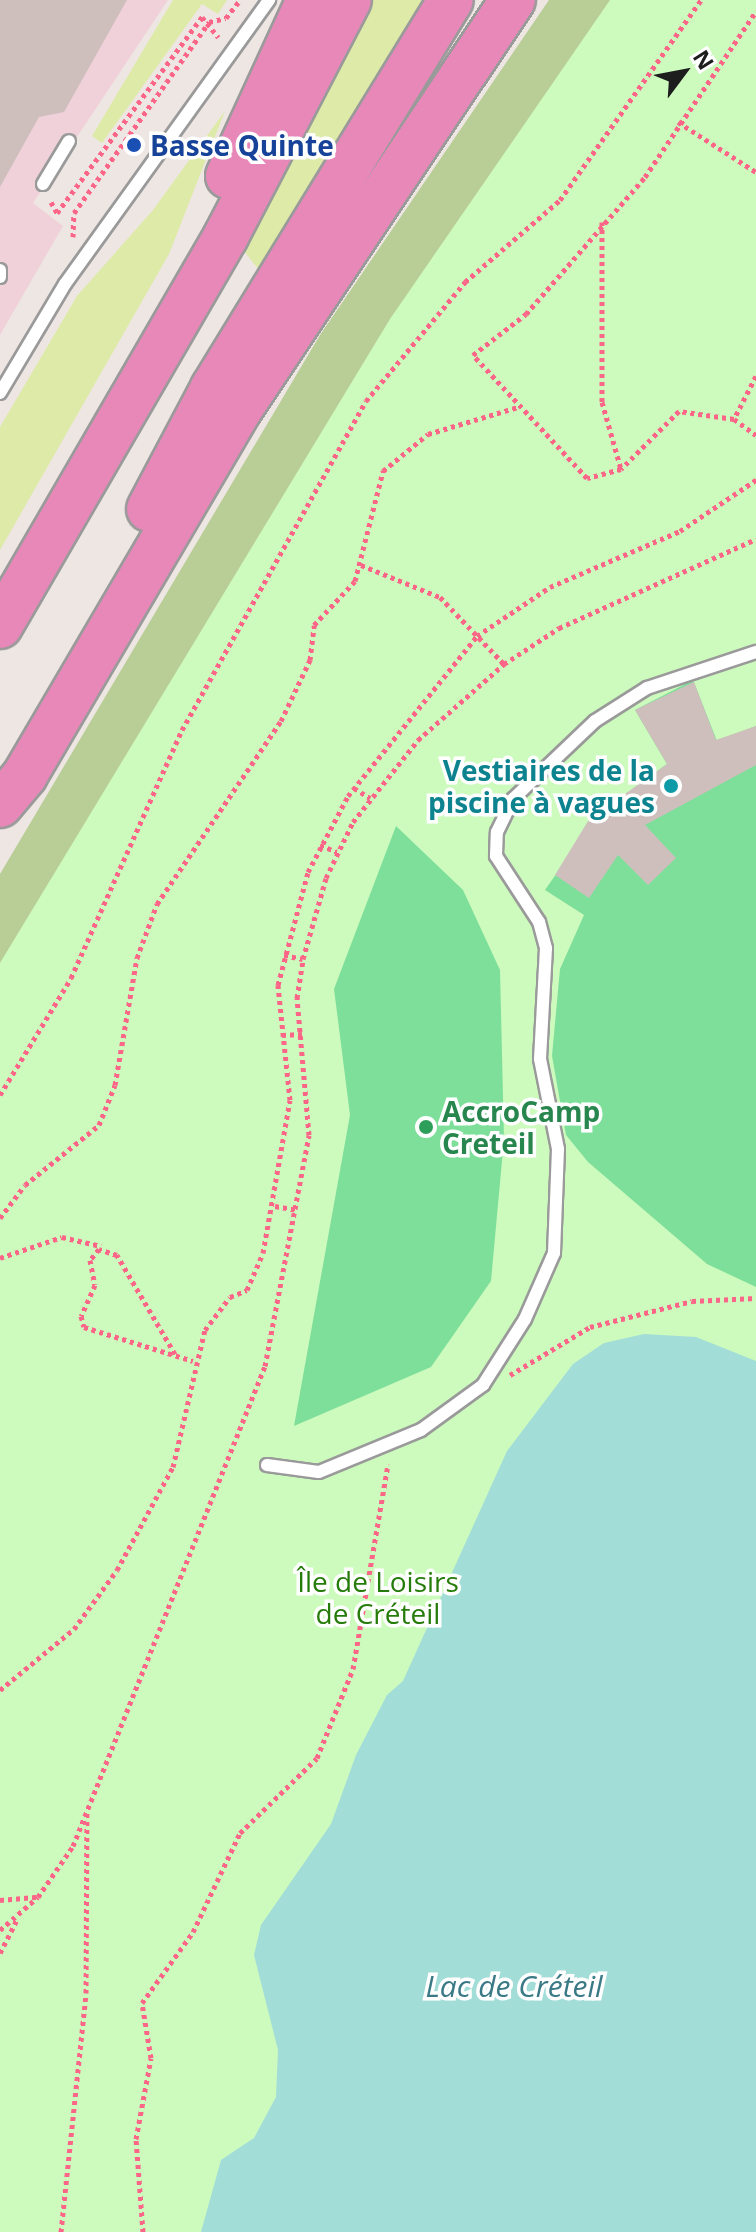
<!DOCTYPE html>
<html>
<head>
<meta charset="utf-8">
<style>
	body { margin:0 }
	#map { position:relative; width:756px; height:2232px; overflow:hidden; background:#eee6e2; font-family:"Open Sans",sans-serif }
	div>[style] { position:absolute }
	.commercial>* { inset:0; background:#f0d1da }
	.grass>* { inset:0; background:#deeaa7 }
	.forest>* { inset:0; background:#b9ce96 }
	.park>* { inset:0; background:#cdfabd }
	.pitch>* { inset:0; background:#7edf9a }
	.water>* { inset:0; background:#a2ddd7 }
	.building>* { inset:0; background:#cebebc }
	.path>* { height:5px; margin-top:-2.5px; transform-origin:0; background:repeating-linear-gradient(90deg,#fb6688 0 4px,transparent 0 8px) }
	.roads { filter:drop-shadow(2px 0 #9a9a9a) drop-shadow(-2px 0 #9a9a9a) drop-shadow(0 2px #9a9a9a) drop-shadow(0 -2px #9a9a9a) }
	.lane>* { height:12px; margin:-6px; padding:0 6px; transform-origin:6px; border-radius:6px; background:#fff }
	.highway>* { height:44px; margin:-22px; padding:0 22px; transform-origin:22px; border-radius:22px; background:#e788b9 }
	.dots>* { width:22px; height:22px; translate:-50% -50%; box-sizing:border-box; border:4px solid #fff; border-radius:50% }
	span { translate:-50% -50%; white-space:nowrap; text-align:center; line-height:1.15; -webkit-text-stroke:7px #fff; paint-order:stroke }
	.transit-label { font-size:28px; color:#164399; font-weight:700 }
	.left { translate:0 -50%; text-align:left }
	.culture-label { font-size:28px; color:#0d838f; font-weight:700 }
	.right { translate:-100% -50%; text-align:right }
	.leisure-label { font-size:28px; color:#27864d; font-weight:700 }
	.park-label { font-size:28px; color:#267c0a }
	.water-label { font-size:30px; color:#3a7986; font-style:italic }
	.north { position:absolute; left:644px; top:32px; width:80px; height:80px; -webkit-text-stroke:6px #fff; paint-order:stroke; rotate:58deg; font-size:22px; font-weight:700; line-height:32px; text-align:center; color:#1d1d1d }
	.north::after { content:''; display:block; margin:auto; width:28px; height:36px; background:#1d1d1d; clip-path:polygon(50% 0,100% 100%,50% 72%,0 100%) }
</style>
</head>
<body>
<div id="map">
	<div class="commercial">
		<div style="clip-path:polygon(0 0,168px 0,33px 203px,63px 226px,0 335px)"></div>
	</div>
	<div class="grass">
		<div style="clip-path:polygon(173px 0,227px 0,218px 14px,202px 4px,102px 143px,92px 136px)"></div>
		<div style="clip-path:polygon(372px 0,425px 0,259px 270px,244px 251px)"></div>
		<div style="clip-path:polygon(225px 111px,169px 254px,0 550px,0 427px,77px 296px,153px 210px)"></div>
	</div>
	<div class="forest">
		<div style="clip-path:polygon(549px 0,756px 0,0 1032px,0 874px,320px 335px)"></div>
	</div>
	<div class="park">
		<div style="clip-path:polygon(610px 0,756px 0,756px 2232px,0 2232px,0 963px,390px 319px)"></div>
	</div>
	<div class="pitch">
		<div style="clip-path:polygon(693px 680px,717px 741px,756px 726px,756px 1287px,707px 1264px,588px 1162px,566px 1135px,552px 1056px,560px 969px,584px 915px,545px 890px,594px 820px,587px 813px,604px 795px,612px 804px,667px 764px,635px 710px)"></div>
		<div style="clip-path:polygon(396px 826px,463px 890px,500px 970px,504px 1139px,491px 1281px,431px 1367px,294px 1426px,350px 1115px,334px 989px)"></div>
	</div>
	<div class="water">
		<div style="clip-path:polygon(644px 1334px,696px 1337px,756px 1361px,756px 2232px,201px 2232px,221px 2160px,254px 2138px,276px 2097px,278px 2050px,254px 1955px,261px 1925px,331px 1824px,356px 1755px,387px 1695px,403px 1681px,507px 1451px,573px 1364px,604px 1343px)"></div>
	</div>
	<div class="building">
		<div style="clip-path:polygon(0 0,127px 0,64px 112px,39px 117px,0 187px)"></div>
		<div style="clip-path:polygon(694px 682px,716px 740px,756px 726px,756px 765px,645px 825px,676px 858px,648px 885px,618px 855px,589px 898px,555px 875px,604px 795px,611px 804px,667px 764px,635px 710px)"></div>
	</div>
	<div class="path">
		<div style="left:678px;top:122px;width:93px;rotate:32.7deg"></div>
		<div style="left:51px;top:202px;width:13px;rotate:61deg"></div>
		<div style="left:57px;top:213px;width:244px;rotate:-53.5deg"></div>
		<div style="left:202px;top:17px;width:26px;rotate:51deg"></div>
		<div style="left:602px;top:222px;width:180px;rotate:90deg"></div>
		<div style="left:602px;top:402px;width:70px;rotate:74.2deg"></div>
		<div style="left:73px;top:237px;width:24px;rotate:-88deg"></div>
		<div style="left:74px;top:213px;width:234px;rotate:-54.7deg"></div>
		<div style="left:209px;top:22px;width:17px;rotate:-13deg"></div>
		<div style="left:226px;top:18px;width:23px;rotate:-52deg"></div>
		<div style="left:756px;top:376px;width:48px;rotate:117.1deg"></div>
		<div style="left:734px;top:419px;width:27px;rotate:36deg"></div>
		<div style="left:734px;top:419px;width:56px;rotate:-171.7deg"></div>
		<div style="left:679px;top:411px;width:82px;rotate:135deg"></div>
		<div style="left:621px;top:469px;width:35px;rotate:165deg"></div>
		<div style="left:587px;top:478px;width:168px;rotate:-132.8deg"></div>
		<div style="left:473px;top:355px;width:67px;rotate:-37.7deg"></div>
		<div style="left:526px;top:314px;width:181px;rotate:-49deg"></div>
		<div style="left:645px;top:177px;width:200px;rotate:-56.2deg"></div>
		<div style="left:361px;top:565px;width:85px;rotate:22.1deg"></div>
		<div style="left:440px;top:597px;width:93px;rotate:46.3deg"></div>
		<div style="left:354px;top:788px;width:19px;rotate:32deg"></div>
		<div style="left:320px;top:845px;width:18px;rotate:22deg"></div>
		<div style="left:284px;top:955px;width:19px;rotate:12deg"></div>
		<div style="left:282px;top:1035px;width:20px;rotate:-3deg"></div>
		<div style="left:0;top:1095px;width:137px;rotate:-58.7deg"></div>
		<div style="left:71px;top:978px;width:272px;rotate:-65.9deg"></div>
		<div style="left:182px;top:730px;width:377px;rotate:-60.8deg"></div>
		<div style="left:366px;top:401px;width:155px;rotate:-50.2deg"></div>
		<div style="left:465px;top:282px;width:125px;rotate:-40.8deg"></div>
		<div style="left:560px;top:200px;width:245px;rotate:-54.8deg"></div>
		<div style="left:275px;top:1206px;width:23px;rotate:10deg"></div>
		<div style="left:0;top:1218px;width:41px;rotate:-52.9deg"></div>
		<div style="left:25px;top:1185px;width:95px;rotate:-39deg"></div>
		<div style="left:99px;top:1125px;width:43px;rotate:-68.2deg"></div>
		<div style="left:115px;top:1085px;width:129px;rotate:-80.2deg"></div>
		<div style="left:137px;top:958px;width:58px;rotate:-69.7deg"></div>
		<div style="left:157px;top:904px;width:221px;rotate:-55.9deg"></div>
		<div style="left:281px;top:721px;width:68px;rotate:-64.6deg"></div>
		<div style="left:310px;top:660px;width:35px;rotate:-83deg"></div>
		<div style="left:314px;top:625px;width:60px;rotate:-47deg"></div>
		<div style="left:355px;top:581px;width:114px;rotate:-75.7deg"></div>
		<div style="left:383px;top:471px;width:58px;rotate:-39.4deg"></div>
		<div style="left:428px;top:434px;width:94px;rotate:-16.7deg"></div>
		<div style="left:0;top:1258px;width:65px;rotate:-18.7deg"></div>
		<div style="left:62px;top:1237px;width:40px;rotate:13deg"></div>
		<div style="left:175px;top:1354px;width:115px;rotate:-120.4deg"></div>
		<div style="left:117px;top:1255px;width:19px;rotate:-162deg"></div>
		<div style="left:99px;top:1249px;width:14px;rotate:129deg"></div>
		<div style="left:90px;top:1260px;width:25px;rotate:79deg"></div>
		<div style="left:95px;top:1285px;width:34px;rotate:114deg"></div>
		<div style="left:81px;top:1316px;width:11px;rotate:75deg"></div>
		<div style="left:84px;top:1327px;width:114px;rotate:17.3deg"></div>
		<div style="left:510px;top:1375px;width:93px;rotate:-31deg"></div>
		<div style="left:590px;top:1327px;width:105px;rotate:-14.3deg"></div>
		<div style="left:692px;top:1301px;width:64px;rotate:-2.7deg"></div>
		<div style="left:0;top:1690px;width:96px;rotate:-39.5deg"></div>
		<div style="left:74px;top:1629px;width:73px;rotate:-53.9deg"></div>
		<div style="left:117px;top:1570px;width:117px;rotate:-61.5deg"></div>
		<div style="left:173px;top:1467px;width:141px;rotate:-76.9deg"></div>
		<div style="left:205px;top:1330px;width:41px;rotate:-52.9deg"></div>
		<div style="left:230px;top:1297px;width:18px;rotate:-22deg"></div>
		<div style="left:247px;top:1290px;width:40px;rotate:-66.6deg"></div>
		<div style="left:263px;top:1253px;width:155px;rotate:-80deg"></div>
		<div style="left:290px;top:1100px;width:116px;rotate:-96deg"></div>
		<div style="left:278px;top:985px;width:117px;rotate:-75.1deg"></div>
		<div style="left:308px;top:872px;width:86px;rotate:-62.2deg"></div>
		<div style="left:348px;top:796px;width:206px;rotate:-51.1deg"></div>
		<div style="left:477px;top:636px;width:88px;rotate:-33.9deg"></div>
		<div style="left:550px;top:587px;width:142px;rotate:-23.3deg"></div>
		<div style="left:680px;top:531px;width:92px;rotate:-33.9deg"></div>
		<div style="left:0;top:1900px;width:38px;rotate:-5deg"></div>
		<div style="left:0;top:1930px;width:50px;rotate:-41deg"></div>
		<div style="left:38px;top:1897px;width:62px;rotate:-55.5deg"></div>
		<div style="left:73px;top:1846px;width:517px;rotate:-68.2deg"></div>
		<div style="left:265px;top:1366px;width:235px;rotate:-79.2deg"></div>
		<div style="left:309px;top:1135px;width:138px;rotate:-95deg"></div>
		<div style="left:297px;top:998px;width:39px;rotate:-81deg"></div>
		<div style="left:303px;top:959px;width:84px;rotate:-74.1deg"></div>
		<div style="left:326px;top:878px;width:62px;rotate:-64.3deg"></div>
		<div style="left:353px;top:822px;width:105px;rotate:-51.6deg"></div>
		<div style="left:418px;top:740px;width:115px;rotate:-41.5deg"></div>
		<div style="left:504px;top:664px;width:66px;rotate:-33.2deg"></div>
		<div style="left:559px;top:628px;width:216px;rotate:-24.3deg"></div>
		<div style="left:0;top:1953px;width:37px;rotate:-63deg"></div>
		<div style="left:61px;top:2232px;width:240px;rotate:-84deg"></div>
		<div style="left:86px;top:1993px;width:181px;rotate:-89.7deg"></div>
		<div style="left:143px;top:2232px;width:93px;rotate:-94.3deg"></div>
		<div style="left:136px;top:2139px;width:82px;rotate:-79.5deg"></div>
		<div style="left:151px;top:2058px;width:56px;rotate:-99.3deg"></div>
		<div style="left:142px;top:2003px;width:87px;rotate:-54.3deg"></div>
		<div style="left:193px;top:1932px;width:110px;rotate:-64.6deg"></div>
		<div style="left:240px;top:1833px;width:107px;rotate:-44.2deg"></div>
		<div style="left:317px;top:1758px;width:96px;rotate:-68deg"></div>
		<div style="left:353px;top:1669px;width:208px;rotate:-80.3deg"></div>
	</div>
	<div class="roads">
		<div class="lane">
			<div style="left:43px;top:184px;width:50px;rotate:-58.8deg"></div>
			<div style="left:0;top:270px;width:7px;rotate:90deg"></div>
			<div style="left:0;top:393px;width:127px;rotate:-59.2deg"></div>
			<div style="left:65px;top:284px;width:350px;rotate:-54.3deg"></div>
			<div style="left:267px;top:1465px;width:52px;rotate:7.7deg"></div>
			<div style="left:319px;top:1472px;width:110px;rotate:-22.4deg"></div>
			<div style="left:421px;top:1430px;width:77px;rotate:-36deg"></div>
			<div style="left:483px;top:1385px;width:78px;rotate:-57.5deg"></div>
			<div style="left:525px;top:1319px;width:72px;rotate:-66.3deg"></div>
			<div style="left:554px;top:1253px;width:104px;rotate:-87.8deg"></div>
			<div style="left:558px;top:1149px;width:92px;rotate:-101.3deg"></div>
			<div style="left:540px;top:1059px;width:111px;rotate:-86.9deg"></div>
			<div style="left:546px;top:948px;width:27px;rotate:-105deg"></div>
			<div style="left:539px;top:922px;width:79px;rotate:-123.1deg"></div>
			<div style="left:496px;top:856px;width:24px;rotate:-88deg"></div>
			<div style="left:497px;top:832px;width:37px;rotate:-64deg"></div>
			<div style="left:513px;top:799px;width:113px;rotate:-43.6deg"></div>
			<div style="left:595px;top:721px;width:62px;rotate:-32.4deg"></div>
			<div style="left:647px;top:688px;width:115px;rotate:-18.3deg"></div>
		</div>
		<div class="highway">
			<div style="left:228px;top:176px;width:194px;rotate:-65.3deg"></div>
			<div style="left:149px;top:509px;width:137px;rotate:-62.1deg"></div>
			<div style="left:213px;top:388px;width:455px;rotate:-58.5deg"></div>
			<div style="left:0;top:626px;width:451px;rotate:-59.9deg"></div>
			<div style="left:226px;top:236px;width:266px;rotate:-62.5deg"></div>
			<div style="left:0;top:805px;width:39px;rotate:-50deg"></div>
			<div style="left:25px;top:775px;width:424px;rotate:-59.6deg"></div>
			<div style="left:240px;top:409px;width:492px;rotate:-56.3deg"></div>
		</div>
	</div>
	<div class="dots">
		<div style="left:134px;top:145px;background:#1a4fb4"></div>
		<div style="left:671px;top:786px;background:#0f9aa8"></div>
		<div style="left:426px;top:1127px;background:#2e9e5b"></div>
	</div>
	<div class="transit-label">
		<span class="left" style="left:150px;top:145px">Basse Quinte</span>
	</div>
	<div class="culture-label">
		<span class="right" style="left:655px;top:786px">Vestiaires de la<br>piscine à vagues</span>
	</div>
	<div class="leisure-label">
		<span class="left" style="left:442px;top:1127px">AccroCamp<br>Creteil</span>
	</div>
	<div class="park-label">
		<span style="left:378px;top:1597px">Île de Loisirs<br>de Créteil</span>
	</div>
	<div class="water-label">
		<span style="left:514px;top:1986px">Lac de Créteil</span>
	</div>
	<div class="north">N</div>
</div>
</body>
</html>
